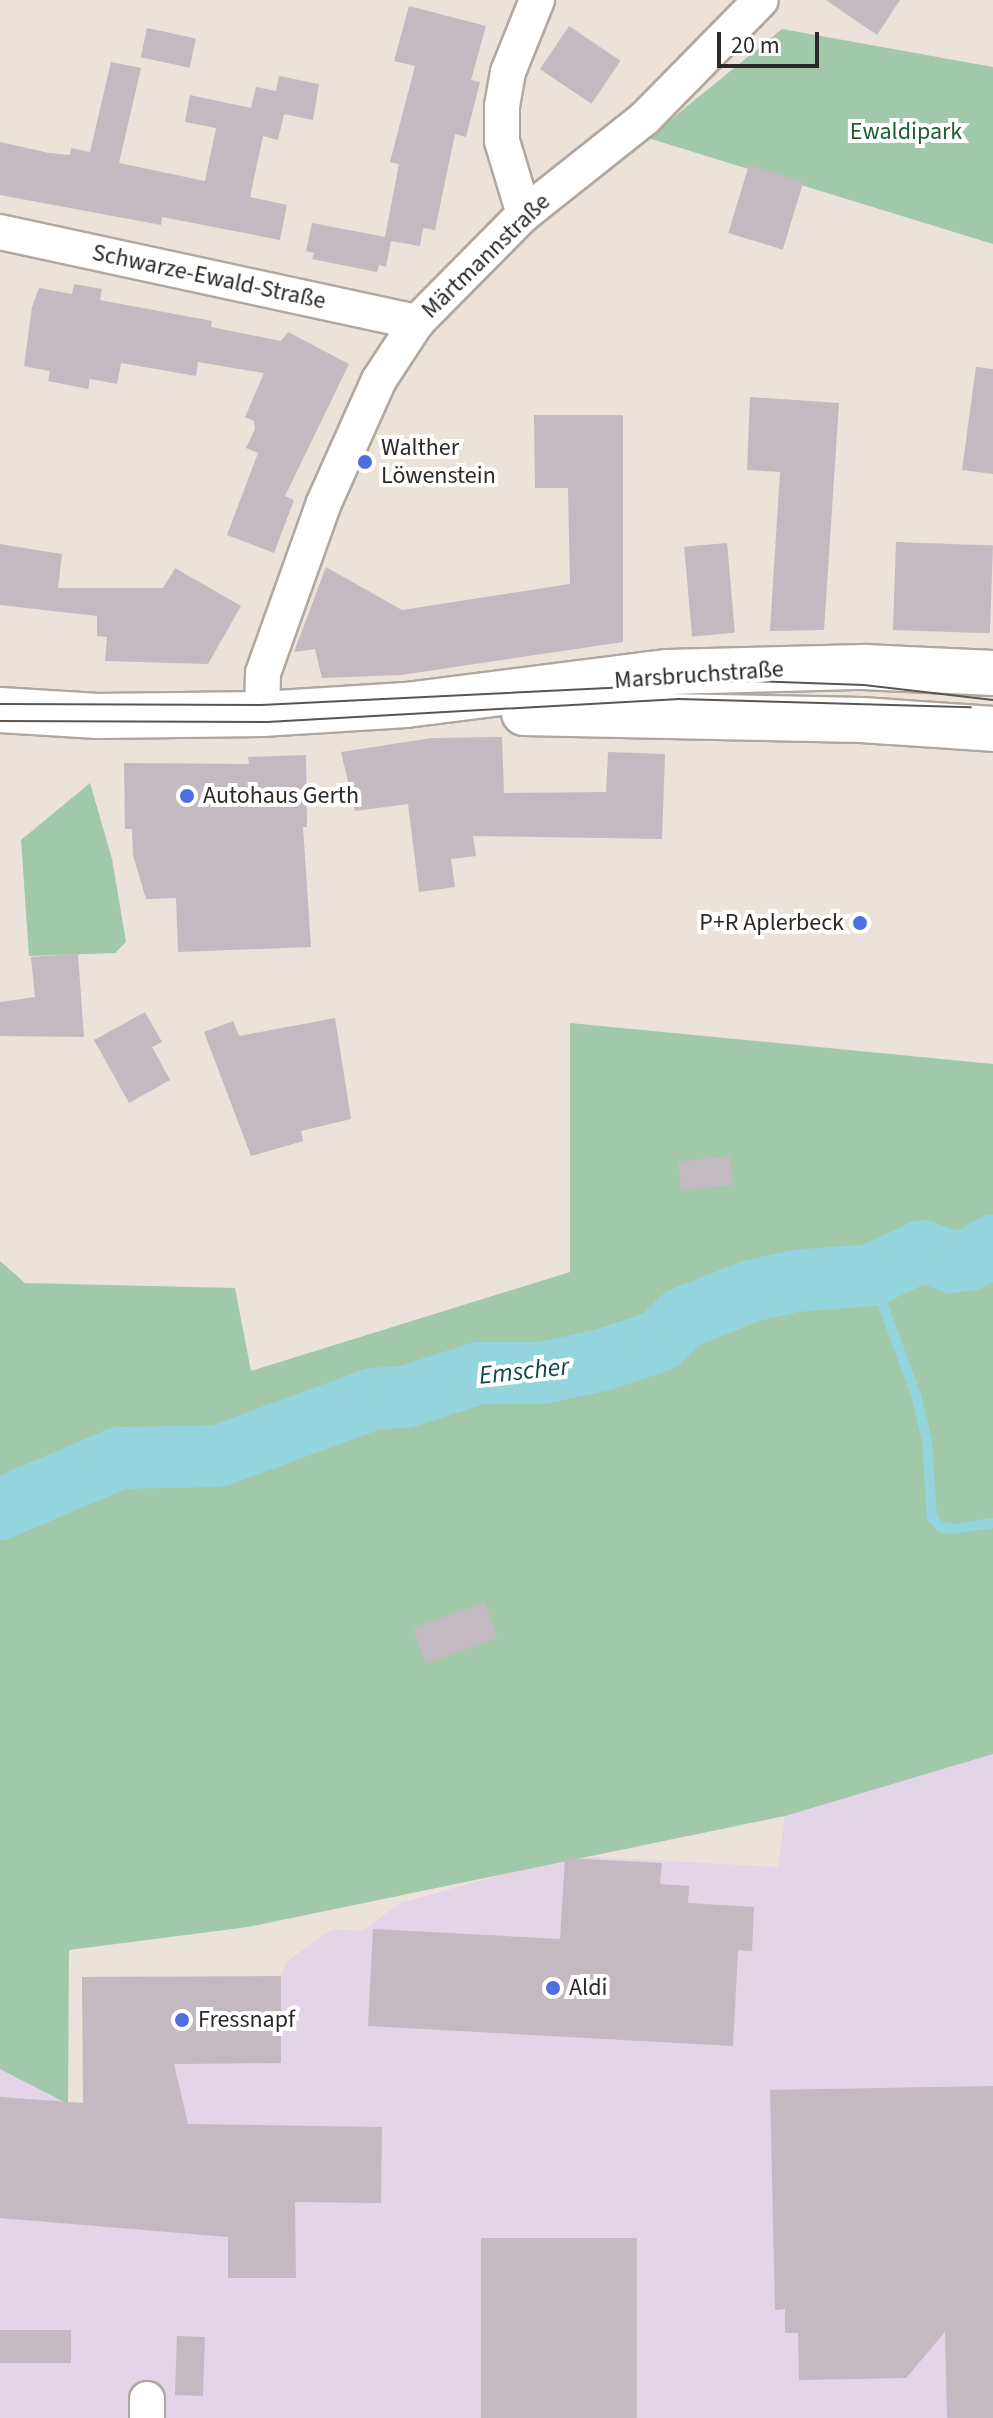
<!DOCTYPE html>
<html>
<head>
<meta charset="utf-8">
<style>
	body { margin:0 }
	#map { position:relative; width:993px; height:2418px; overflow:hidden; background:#ebe2da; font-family:"Source Sans 3",sans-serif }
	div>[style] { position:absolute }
	.commercial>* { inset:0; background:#e3d4e7 }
	.green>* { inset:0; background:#a0c8a9 }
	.stream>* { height:10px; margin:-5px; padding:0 5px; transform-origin:5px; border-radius:5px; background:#94d4dc }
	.river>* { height:62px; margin:-31px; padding:0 31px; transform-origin:31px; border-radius:31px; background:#94d4dc }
	.building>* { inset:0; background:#c2b9c1; transform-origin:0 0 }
	.roads { filter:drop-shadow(2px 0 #b0a7a0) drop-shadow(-2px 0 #b0a7a0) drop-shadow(0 2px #b0a7a0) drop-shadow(0 -2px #b0a7a0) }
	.minor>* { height:34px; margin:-17px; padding:0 17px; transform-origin:17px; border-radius:17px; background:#fff }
	.tertiary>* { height:44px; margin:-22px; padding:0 22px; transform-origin:22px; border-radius:22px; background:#fff }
	.tram>* { height:2px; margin:-1px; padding:0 1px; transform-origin:1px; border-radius:1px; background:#5b5551 }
	.dots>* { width:22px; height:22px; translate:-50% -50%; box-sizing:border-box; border:4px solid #fff; border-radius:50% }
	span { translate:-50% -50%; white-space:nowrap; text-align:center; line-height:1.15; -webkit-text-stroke:8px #fff; paint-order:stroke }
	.park-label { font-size:24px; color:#1f5f34 }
	.street-label { font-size:24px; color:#2d2926 }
	.poi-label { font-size:24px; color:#2d2926 }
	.left { translate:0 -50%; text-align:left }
	.right { translate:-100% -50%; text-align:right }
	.water-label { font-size:26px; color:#0e484e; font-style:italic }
	.scale { position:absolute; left:717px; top:32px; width:102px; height:36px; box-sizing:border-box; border:4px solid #2d2926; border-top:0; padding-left:10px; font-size:24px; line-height:28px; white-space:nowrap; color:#2d2926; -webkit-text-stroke:6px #fff; paint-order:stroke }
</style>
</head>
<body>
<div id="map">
	<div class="commercial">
		<div style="clip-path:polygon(993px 1750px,993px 2418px,0 2418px,0 2068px,65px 2102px,137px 2107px,82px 1977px,280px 1976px,289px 1960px,332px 1929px,362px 1931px,400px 1903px,570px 1856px,778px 1867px,785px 1816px)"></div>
	</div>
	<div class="green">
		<div style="clip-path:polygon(782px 29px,993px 67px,993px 244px,648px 138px)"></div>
		<div style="clip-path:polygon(90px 783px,112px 859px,126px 942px,115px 953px,29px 956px,21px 840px)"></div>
		<div style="clip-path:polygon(570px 1023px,993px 1064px,993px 1754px,785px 1816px,248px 1927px,69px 1950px,68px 2104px,0 2069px,0 1261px,25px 1283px,235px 1288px,251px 1371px,570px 1272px)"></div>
	</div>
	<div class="stream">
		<div style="left:865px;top:1276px;width:28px;rotate:55deg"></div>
		<div style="left:881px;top:1299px;width:102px;rotate:70deg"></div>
		<div style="left:916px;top:1395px;width:46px;rotate:76.3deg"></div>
		<div style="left:927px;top:1440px;width:78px;rotate:86.3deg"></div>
		<div style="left:932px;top:1518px;width:13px;rotate:45deg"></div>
		<div style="left:941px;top:1527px;width:13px;rotate:9deg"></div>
		<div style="left:954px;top:1529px;width:39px;rotate:-9deg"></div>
	</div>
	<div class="river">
		<div style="left:0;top:1509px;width:129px;rotate:-23.2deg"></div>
		<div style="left:119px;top:1458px;width:99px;rotate:-1.2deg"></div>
		<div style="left:218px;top:1456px;width:165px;rotate:-20.2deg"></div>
		<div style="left:373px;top:1399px;width:32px;rotate:-4deg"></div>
		<div style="left:405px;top:1397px;width:78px;rotate:-18deg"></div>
		<div style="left:479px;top:1373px;width:63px"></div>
		<div style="left:542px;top:1373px;width:61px;rotate:-12.2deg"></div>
		<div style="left:602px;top:1360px;width:60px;rotate:-18.4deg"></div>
		<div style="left:659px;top:1341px;width:33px;rotate:-44deg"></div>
		<div style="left:683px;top:1318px;width:73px;rotate:-21.7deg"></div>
		<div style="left:751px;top:1291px;width:45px;rotate:-12.8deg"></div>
		<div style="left:795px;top:1281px;width:77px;rotate:-4.5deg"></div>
		<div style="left:872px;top:1275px;width:55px;rotate:-25.6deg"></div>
		<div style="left:922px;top:1251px;width:32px;rotate:20deg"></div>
		<div style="left:952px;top:1262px;width:19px;rotate:-9deg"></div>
		<div style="left:971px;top:1259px;width:26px;rotate:-31deg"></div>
	</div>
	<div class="building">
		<div style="clip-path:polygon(826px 0,900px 0,877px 35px)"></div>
		<div style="clip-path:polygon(409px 6px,486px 26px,471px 80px,480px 82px,466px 137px,455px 134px,435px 230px,423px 228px,420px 246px,391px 241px,386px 267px,379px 265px,377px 272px,312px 259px,314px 253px,306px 251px,312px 223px,385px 237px,399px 164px,390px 162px,415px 66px,394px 61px)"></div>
		<div style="left:569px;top:26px;width:62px;height:52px;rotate:34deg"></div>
		<div style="left:147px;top:28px;width:50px;height:30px;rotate:12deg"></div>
		<div style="clip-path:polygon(111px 62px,141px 68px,119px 163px,205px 181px,216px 128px,185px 122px,190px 95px,251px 108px,256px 87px,276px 91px,279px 76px,319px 84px,313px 120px,284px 114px,278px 140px,263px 136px,250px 197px,287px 205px,280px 240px,162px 217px,161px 225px,0 195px,0 142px,49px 153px,70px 155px,71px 148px,90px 152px)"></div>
		<div style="left:749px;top:165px;width:57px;height:71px;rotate:17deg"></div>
		<div style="clip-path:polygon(74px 284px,102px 289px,100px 300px,212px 321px,211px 327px,281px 341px,288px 332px,349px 364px,285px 496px,294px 500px,274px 553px,227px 535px,258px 453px,246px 448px,255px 429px,254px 421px,245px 417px,264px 373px,198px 362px,196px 376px,121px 363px,117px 384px,90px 379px,88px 389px,48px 381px,50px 371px,24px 366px,32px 307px,39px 288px,72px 294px)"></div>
		<div style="clip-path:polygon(976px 367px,993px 369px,993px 474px,962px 470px)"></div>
		<div style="clip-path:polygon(750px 397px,839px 403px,824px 630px,770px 631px,780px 472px,747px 470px)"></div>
		<div style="clip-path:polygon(534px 415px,623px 415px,623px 642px,401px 675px,322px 678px,315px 649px,294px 652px,326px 567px,402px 610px,570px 584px,568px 488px,535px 488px)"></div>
		<div style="left:896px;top:542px;width:97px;height:88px;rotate:2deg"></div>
		<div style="left:727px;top:543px;width:90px;height:43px;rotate:85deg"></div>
		<div style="clip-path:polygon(0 544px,62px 554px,58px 588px,163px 588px,175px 568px,241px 606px,208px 664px,105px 661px,107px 637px,97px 636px,97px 616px,0 605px)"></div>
		<div style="clip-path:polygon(502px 737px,504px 793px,606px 792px,608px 752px,665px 754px,662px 839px,473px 836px,476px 856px,451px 859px,455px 887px,419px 892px,408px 804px,355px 811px,341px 752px,432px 738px)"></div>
		<div style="clip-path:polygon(306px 755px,307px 827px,303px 827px,311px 947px,178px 952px,176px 898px,146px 899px,133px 855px,132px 829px,125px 829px,124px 763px,249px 764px,248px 757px)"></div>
		<div style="clip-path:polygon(78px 954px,84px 1037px,0 1036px,0 1002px,35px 997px,31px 957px)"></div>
		<div style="clip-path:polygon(145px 1012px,162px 1042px,152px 1047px,170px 1080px,129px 1103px,94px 1040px)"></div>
		<div style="clip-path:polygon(335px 1018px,351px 1119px,301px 1131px,303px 1141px,251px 1156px,204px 1032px,233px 1021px,239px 1036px)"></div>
		<div style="left:730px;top:1156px;width:29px;height:52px;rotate:84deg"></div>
		<div style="left:485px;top:1602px;width:38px;height:77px;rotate:70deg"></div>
		<div style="clip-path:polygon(565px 1858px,662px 1863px,660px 1884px,689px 1886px,688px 1903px,754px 1907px,752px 1951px,738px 1950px,733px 2046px,368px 2026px,373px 1929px,560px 1939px)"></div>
		<div style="clip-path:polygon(281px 1976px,281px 2063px,174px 2064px,188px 2124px,382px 2127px,381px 2203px,295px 2202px,296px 2278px,228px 2278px,228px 2237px,0 2218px,0 2097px,83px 2103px,82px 1977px)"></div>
		<div style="clip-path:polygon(993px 2086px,993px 2418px,947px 2418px,945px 2332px,906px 2378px,799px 2380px,798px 2333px,785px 2333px,785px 2309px,775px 2310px,770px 2090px)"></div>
		<div style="left:481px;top:2238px;width:156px;height:180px"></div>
		<div style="left:71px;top:2330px;width:33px;height:71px;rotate:90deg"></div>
		<div style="left:177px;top:2336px;width:28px;height:59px;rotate:2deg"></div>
	</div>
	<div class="roads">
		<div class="minor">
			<div style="left:524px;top:214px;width:76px;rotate:-106.8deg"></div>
			<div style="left:502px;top:141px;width:35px;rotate:-90deg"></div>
			<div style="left:502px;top:106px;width:35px;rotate:-80deg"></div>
			<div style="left:508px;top:72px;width:78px;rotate:-68.1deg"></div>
			<div style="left:0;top:232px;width:427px;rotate:12.2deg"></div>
			<div style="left:262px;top:714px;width:41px;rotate:-88.6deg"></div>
			<div style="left:263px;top:673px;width:178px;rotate:-70.3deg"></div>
			<div style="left:323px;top:505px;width:137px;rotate:-65.9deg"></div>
			<div style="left:379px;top:380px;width:69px;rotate:-56.8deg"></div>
			<div style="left:417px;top:322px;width:152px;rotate:-45.3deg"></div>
			<div style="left:524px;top:214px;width:154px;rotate:-38.4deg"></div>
			<div style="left:645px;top:118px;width:165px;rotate:-45.5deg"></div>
			<div style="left:147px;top:2399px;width:19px;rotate:90deg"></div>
		</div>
		<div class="tertiary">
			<div style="left:0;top:710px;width:98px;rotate:3.5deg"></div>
			<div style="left:98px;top:716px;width:164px;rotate:-0.7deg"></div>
			<div style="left:262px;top:714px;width:144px;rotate:-3.6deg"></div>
			<div style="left:406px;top:705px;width:264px;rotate:-7.2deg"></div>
			<div style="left:668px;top:672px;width:196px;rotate:-1.5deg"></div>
			<div style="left:864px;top:667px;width:129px;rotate:2.7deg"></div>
			<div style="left:524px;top:713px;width:338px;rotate:1.2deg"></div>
			<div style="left:862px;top:720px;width:131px;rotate:3.9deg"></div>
		</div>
	</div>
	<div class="tram">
		<div style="left:0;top:704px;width:261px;rotate:0.2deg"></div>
		<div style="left:261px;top:705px;width:492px;rotate:-2.8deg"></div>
		<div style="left:752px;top:681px;width:112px;rotate:2deg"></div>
		<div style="left:864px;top:685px;width:130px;rotate:6.6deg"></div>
		<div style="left:0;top:721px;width:267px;rotate:0.2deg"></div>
		<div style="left:267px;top:722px;width:413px;rotate:-3.2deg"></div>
		<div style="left:679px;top:699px;width:292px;rotate:1.6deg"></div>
	</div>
	<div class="dots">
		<div style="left:365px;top:462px;background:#4f6ee2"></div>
		<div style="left:187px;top:796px;background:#4f6ee2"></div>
		<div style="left:860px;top:923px;background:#4f6ee2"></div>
		<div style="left:553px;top:1988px;background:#4f6ee2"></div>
		<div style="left:182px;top:2020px;background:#4f6ee2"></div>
	</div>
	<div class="park-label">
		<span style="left:906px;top:132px">Ewaldipark</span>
	</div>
	<div class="street-label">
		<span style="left:486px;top:256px;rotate:-44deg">Märtmannstraße</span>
		<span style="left:209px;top:277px;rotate:12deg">Schwarze-Ewald-Straße</span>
		<span style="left:699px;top:675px;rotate:-4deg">Marsbruchstraße</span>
	</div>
	<div class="poi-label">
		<span class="left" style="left:381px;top:462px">Walther<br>Löwenstein</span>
		<span class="left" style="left:203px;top:796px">Autohaus Gerth</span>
		<span class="right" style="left:844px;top:923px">P+R Aplerbeck</span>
		<span class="left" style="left:569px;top:1988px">Aldi</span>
		<span class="left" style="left:198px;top:2020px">Fressnapf</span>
	</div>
	<div class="water-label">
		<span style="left:524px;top:1371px;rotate:-6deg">Emscher</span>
	</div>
	<div class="scale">20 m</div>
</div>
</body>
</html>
